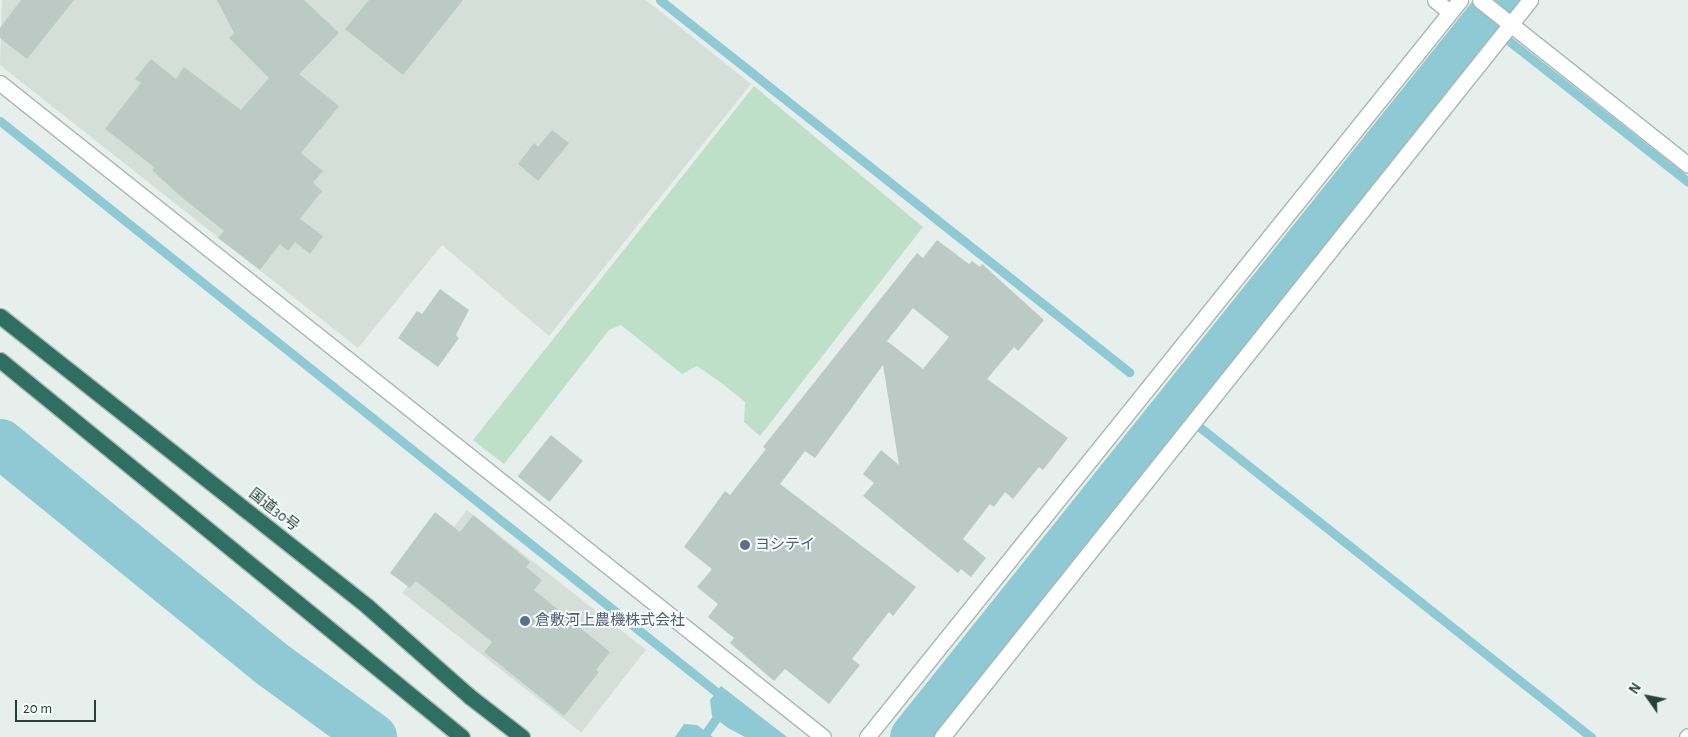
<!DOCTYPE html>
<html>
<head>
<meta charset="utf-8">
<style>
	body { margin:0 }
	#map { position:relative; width:1688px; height:737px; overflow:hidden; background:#e6efeb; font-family:"Alegreya Sans","Noto Sans JP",sans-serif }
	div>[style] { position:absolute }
	.built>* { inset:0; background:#d4dfda; transform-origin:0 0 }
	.green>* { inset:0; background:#bfe0c8 }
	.water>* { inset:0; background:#8ec9d4 }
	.stream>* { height:9px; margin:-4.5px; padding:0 4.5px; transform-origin:4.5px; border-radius:4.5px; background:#8ec9d4 }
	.river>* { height:49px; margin:-24.5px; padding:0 24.5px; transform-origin:24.5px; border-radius:24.5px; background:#8ec9d4 }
	.building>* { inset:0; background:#bbcac4; transform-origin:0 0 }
	.roads { filter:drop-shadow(1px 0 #a8b8b2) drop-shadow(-1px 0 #a8b8b2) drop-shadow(0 1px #a8b8b2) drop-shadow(0 -1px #a8b8b2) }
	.street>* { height:15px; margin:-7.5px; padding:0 7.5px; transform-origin:7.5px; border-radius:7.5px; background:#fff }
	.highway>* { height:15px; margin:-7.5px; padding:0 7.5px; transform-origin:7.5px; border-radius:7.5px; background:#2f6f62 }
	.dots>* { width:14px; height:14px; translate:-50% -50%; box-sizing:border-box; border:2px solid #f7fbf9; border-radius:50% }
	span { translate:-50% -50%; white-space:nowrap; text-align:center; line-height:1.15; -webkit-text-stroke:4px #f7fbf9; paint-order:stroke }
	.street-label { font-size:15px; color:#24423a }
	.service-label { font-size:15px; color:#4e5e75 }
	.left { translate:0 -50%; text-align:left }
	.north { position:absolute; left:1623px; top:672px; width:50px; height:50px; -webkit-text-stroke:4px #f7fbf9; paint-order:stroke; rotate:303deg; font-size:14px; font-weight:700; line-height:20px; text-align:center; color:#24423a }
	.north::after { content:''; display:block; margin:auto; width:18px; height:22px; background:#24423a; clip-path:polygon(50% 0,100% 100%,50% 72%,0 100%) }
	.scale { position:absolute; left:15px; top:700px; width:81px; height:22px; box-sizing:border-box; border:2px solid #24423a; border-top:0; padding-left:6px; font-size:15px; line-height:18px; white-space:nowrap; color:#24423a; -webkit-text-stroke:4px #f7fbf9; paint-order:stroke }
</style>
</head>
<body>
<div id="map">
	<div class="built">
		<div style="clip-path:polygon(2px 0,646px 0,751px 84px,549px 336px,442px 245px,358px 348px,0 65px)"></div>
		<div style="left:467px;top:510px;width:227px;height:105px;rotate:38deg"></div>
	</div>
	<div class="green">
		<div style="clip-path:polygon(754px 86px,923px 227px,760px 436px,744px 422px,745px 402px,724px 385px,697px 366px,682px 374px,621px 325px,609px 330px,504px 464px,473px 440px)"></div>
	</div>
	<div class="water">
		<div style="clip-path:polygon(721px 686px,787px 737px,745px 737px,728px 728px,712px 716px,710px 700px)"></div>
		<div style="clip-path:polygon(684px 724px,697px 725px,713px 737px,675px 737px)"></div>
	</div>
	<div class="stream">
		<div style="left:660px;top:0;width:599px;rotate:38.42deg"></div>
		<div style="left:1476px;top:15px;width:270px;rotate:38.2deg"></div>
		<div style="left:0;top:121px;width:927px;rotate:38.56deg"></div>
		<div style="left:1168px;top:402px;width:540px;rotate:38.38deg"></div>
		<div style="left:703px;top:737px;width:33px;rotate:-55deg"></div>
	</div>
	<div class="river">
		<div style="left:0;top:443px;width:350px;rotate:39.1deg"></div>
		<div style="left:272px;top:664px;width:124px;rotate:36.1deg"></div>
		<div style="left:914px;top:737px;width:944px;rotate:-51.32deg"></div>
	</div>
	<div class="building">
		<div style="clip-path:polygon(21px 0,74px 0,27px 59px,0 38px,0 28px)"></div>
		<div style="clip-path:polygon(217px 0,304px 0,339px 33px,299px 74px,339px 106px,301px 153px,323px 171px,313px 183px,322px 191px,300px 219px,323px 236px,310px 254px,295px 242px,288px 251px,280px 244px,260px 270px,218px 238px,224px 231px,179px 195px,152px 170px,154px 167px,105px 129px,141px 83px,135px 79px,151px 59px,176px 79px,184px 67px,241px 110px,269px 78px,229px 38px,234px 33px)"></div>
		<div style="clip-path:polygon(369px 0,463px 0,403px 75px,345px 29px)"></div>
		<div style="clip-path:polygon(552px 130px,569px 143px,538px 181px,518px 164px,534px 143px,538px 147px)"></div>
		<div style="clip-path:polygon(evenodd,937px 240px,969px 264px,972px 261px,980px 267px,982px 264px,1044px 320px,1018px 351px,1014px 347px,987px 379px,1068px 438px,1043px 470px,1039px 467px,1013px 499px,1005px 492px,994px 507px,990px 504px,963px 539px,986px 558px,971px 577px,961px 569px,958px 573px,863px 496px,874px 483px,863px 474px,881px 450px,899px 465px,883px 365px,815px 458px,805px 451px,780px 484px,916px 587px,893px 616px,889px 612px,852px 659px,860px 665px,829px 704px,785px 669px,774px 681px,730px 643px,734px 638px,708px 617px,718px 604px,697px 587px,712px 569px,684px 547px,725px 491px,730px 495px,766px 449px,763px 447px,917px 253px,923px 258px,937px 240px,913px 308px,949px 337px,923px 369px,887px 341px,913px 308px)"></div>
		<div style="clip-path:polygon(440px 289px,469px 310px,456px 335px,459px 338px,438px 367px,398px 338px,417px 311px,422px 314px)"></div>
		<div style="left:551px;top:435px;width:41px;height:53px;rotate:39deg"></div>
		<div style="clip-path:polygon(435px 512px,460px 532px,473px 515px,530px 562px,526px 567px,542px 580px,534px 590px,610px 652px,596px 670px,599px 672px,564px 716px,484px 652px,492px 642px,416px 581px,410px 588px,390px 573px)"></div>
	</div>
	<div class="roads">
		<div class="street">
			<div style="left:1435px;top:0;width:19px;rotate:39deg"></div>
			<div style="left:1480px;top:0;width:265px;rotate:38.4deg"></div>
			<div style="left:0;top:83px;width:1051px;rotate:38.47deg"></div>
			<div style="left:867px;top:737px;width:946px;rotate:-51.18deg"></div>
			<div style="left:942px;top:737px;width:943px;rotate:-51.42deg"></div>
			<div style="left:1687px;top:737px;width:1px;rotate:-45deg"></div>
		</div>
		<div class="highway">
			<div style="left:0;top:316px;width:468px;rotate:38.3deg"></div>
			<div style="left:367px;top:606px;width:136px;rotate:41.4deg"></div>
			<div style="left:469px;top:696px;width:67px;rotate:37.7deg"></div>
			<div style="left:0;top:360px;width:596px;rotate:39.22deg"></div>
		</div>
	</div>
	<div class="dots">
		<div style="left:745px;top:545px;background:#5c6f8a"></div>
		<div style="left:525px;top:621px;background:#5c6f8a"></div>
	</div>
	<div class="street-label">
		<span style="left:274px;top:510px;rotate:38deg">国道30号</span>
	</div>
	<div class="service-label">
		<span class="left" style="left:755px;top:545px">ヨシテイ</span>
		<span class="left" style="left:535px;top:621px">倉敷河上農機株式会社</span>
	</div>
	<div class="north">N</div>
	<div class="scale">20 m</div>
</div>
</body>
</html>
